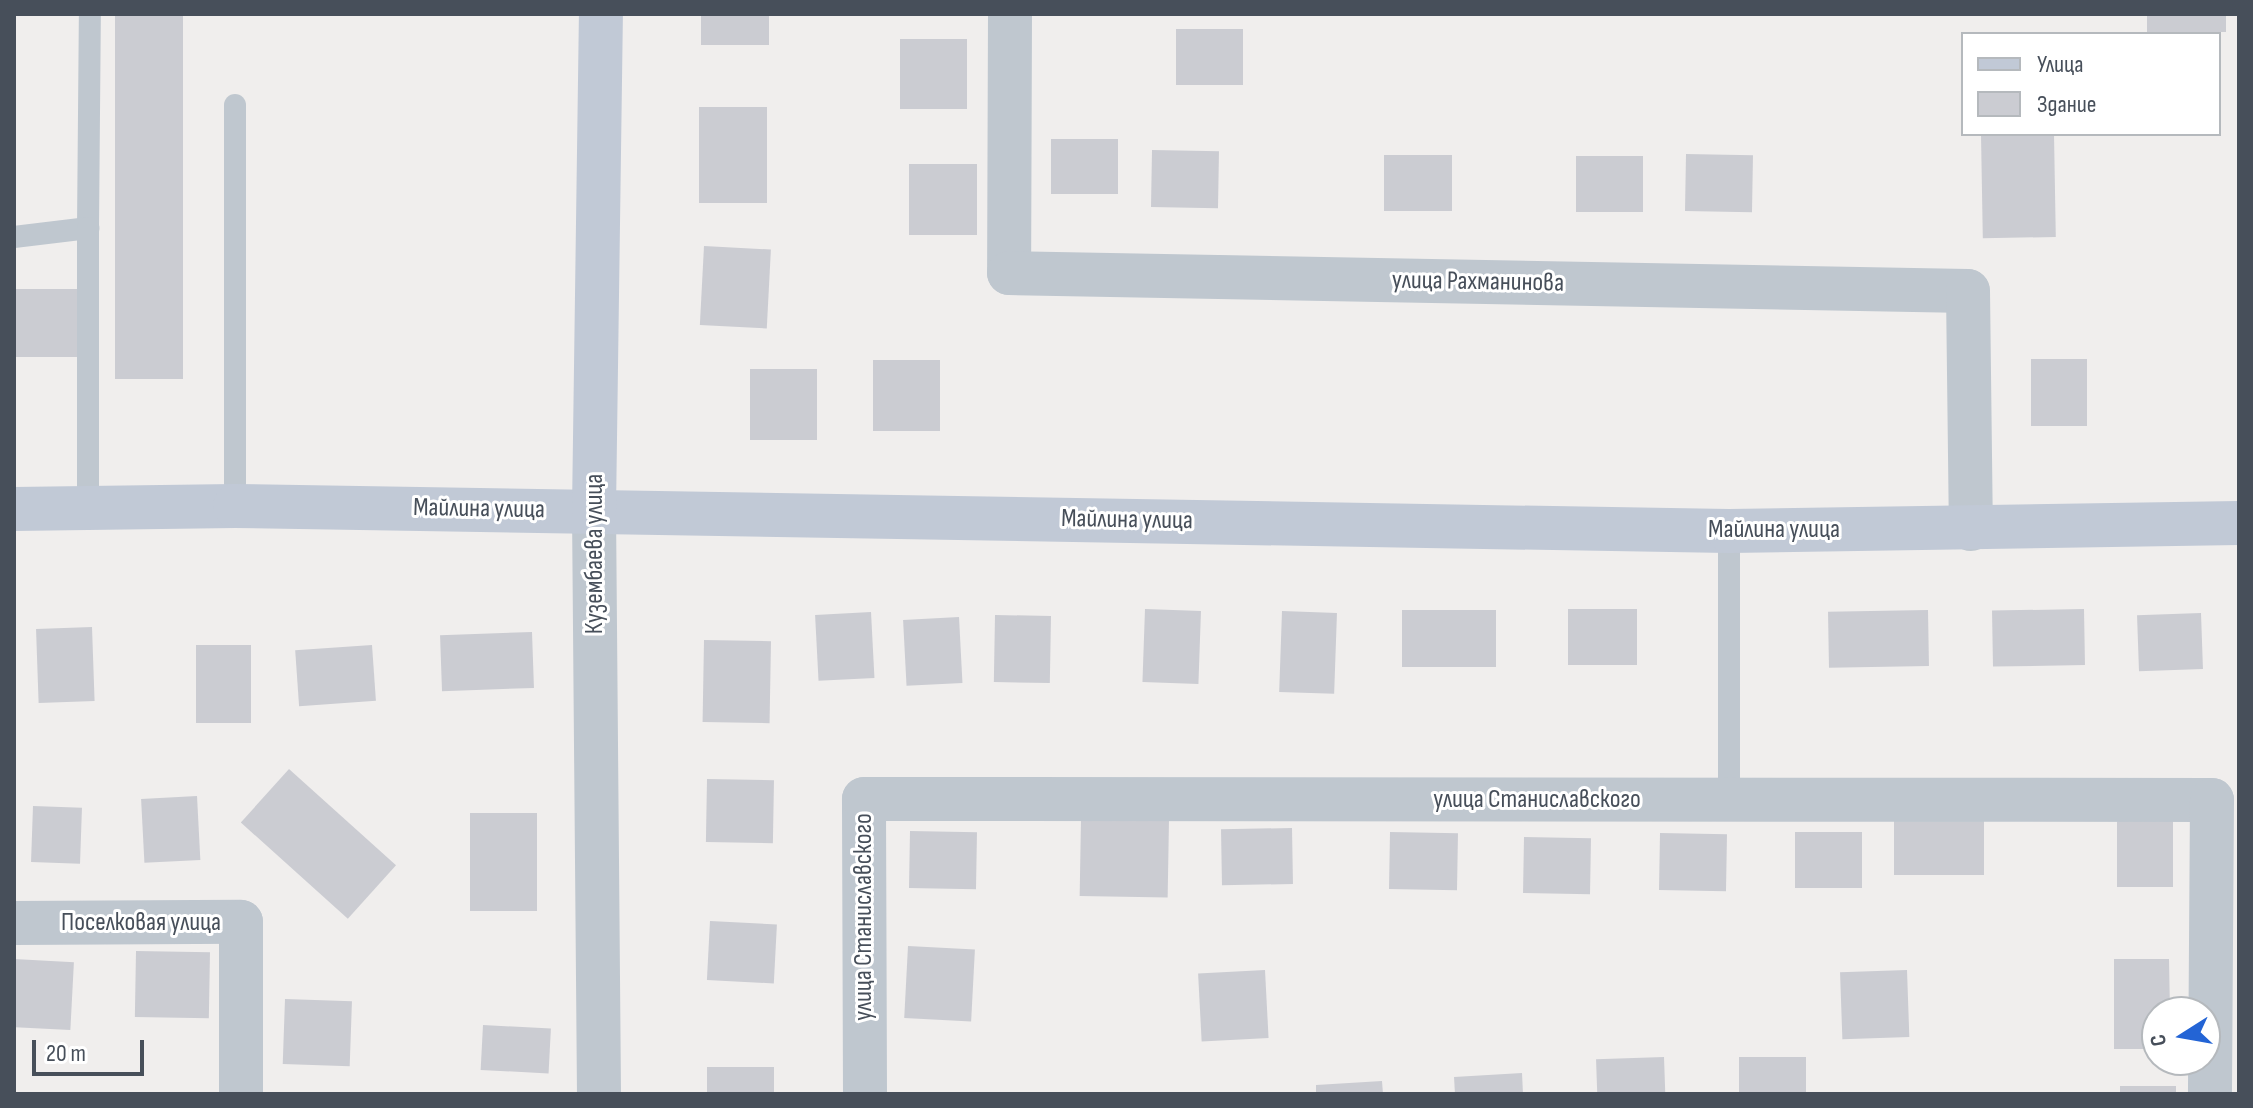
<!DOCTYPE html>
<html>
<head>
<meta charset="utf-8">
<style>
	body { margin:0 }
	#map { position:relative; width:2253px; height:1108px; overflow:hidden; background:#f0eeed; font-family:"Sofia Sans Condensed",sans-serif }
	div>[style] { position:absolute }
	.building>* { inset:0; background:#cbccd2; transform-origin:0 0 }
	.lane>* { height:22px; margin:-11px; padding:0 11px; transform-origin:11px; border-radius:11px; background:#bfc7cf }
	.street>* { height:44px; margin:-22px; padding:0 22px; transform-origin:22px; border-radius:22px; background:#bfc7cf }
	.secondary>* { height:44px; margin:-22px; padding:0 22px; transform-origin:22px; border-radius:22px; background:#c1c9d6 }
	span { translate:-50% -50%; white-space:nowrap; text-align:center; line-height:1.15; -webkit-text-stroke:6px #fff; paint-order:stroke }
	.street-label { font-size:26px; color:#474f5a }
	.frame { position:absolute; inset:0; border:16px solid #474f5a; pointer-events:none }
	.legend { position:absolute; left:1961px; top:32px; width:260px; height:104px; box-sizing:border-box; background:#fff; border:2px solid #b5b9bd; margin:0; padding:10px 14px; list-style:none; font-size:24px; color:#474f5a }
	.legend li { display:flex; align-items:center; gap:16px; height:40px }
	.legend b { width:40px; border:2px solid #b5b9bd }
	.north { position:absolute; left:2141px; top:996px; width:80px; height:80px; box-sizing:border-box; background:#fff; border:2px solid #b5b9bd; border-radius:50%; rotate:259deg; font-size:22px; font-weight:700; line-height:32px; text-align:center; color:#474f5a }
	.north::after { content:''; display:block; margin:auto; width:28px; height:36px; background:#2364d5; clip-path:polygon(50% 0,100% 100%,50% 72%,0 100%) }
	.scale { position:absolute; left:32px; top:1040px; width:112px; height:36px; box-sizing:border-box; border:4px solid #474f5a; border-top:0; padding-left:10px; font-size:24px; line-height:28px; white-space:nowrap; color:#474f5a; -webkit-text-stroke:6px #fff; paint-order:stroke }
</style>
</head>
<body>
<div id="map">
	<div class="building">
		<div style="left:115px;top:14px;width:68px;height:365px"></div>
		<div style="left:701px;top:14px;width:68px;height:31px"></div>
		<div style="left:2147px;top:14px;width:79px;height:18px"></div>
		<div style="left:1176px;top:29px;width:67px;height:56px"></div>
		<div style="left:900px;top:39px;width:67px;height:70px"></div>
		<div style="left:699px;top:107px;width:68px;height:96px"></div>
		<div style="left:2054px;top:134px;width:103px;height:73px;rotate:89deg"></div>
		<div style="left:1051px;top:139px;width:67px;height:55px"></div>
		<div style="left:1152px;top:150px;width:67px;height:57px;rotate:1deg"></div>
		<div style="left:1686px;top:154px;width:67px;height:57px;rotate:1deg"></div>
		<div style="left:1384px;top:155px;width:68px;height:56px"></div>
		<div style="left:1576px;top:156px;width:67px;height:56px"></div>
		<div style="left:977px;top:164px;width:71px;height:68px;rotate:90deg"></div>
		<div style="left:704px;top:246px;width:67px;height:79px;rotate:3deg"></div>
		<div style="left:14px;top:289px;width:65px;height:68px"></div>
		<div style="left:2031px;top:359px;width:56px;height:67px"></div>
		<div style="left:940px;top:360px;width:71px;height:67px;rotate:90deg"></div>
		<div style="left:817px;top:369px;width:71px;height:67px;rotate:90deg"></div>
		<div style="left:1145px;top:609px;width:56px;height:73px;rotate:2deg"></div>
		<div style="left:1637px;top:609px;width:56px;height:69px;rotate:90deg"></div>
		<div style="left:2084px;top:609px;width:56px;height:92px;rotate:89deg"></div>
		<div style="left:1402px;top:610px;width:94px;height:57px"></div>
		<div style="left:1928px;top:610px;width:56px;height:100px;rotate:89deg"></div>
		<div style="left:1282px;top:611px;width:55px;height:81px;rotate:2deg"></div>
		<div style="left:871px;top:612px;width:66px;height:56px;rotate:87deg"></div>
		<div style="left:2201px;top:613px;width:56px;height:64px;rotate:88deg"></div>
		<div style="left:995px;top:615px;width:56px;height:67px;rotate:1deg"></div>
		<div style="left:959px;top:617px;width:66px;height:56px;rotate:87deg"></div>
		<div style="left:92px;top:627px;width:74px;height:56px;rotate:88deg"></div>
		<div style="left:532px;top:632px;width:56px;height:92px;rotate:88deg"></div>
		<div style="left:704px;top:640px;width:67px;height:82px;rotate:1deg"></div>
		<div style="left:196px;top:645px;width:55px;height:78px"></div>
		<div style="left:372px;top:645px;width:56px;height:77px;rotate:86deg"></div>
		<div style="left:289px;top:769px;width:144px;height:72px;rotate:42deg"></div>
		<div style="left:707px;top:779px;width:67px;height:63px;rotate:1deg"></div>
		<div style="left:197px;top:796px;width:64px;height:56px;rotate:87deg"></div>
		<div style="left:33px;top:806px;width:49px;height:56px;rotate:2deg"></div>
		<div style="left:470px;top:813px;width:67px;height:98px"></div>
		<div style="left:1081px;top:819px;width:88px;height:77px;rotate:1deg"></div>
		<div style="left:1894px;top:819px;width:90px;height:56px"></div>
		<div style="left:2173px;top:819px;width:68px;height:56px;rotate:90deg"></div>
		<div style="left:1292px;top:828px;width:56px;height:71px;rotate:89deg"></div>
		<div style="left:910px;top:831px;width:67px;height:57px;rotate:1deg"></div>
		<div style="left:1390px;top:832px;width:68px;height:57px;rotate:1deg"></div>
		<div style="left:1795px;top:832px;width:67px;height:56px"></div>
		<div style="left:1660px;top:833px;width:67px;height:57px;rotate:1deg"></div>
		<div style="left:1524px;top:837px;width:67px;height:56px;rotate:1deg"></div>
		<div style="left:710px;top:921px;width:67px;height:59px;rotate:3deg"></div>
		<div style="left:908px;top:946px;width:67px;height:72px;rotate:3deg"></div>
		<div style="left:136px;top:951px;width:74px;height:66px;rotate:1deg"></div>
		<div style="left:14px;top:959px;width:60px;height:68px;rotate:3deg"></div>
		<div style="clip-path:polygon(2114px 959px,2169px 959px,2170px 1012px,2157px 1012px,2157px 1049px,2114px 1049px)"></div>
		<div style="left:1265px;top:970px;width:68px;height:67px;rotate:87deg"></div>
		<div style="left:1907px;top:970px;width:67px;height:67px;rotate:88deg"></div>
		<div style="left:285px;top:999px;width:67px;height:65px;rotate:2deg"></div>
		<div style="left:483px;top:1025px;width:68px;height:45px;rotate:3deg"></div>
		<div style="left:1664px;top:1057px;width:37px;height:68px;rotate:88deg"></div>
		<div style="left:1739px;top:1057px;width:67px;height:37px"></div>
		<div style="left:707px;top:1067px;width:67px;height:27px"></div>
		<div style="clip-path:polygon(1522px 1073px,1523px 1094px,1455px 1094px,1454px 1077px)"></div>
		<div style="clip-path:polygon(1382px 1081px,1383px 1094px,1316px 1094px,1316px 1085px)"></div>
		<div style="left:2120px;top:1086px;width:56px;height:8px"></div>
	</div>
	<div class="lane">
		<div style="left:88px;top:228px;width:214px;rotate:-89.5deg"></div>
		<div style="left:14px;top:237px;width:75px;rotate:-6.9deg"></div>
		<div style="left:88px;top:228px;width:280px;rotate:90deg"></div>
		<div style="left:235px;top:506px;width:401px;rotate:-90deg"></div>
		<div style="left:1729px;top:800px;width:269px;rotate:-90deg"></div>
	</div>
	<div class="street">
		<div style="left:1010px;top:14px;width:259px;rotate:90.2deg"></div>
		<div style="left:1009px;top:273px;width:959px;rotate:1.08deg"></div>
		<div style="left:1968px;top:291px;width:238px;rotate:89.3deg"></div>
		<div style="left:594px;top:510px;width:584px;rotate:89.51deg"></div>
		<div style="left:14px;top:923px;width:227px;rotate:-0.3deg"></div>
		<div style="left:241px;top:922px;width:172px;rotate:90deg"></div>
		<div style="left:865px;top:1094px;width:295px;rotate:-90.2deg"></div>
		<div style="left:864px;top:799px;width:1348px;rotate:0.04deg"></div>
		<div style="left:2212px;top:800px;width:294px;rotate:90.4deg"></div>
	</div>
	<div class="secondary">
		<div style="left:14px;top:509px;width:221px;rotate:-0.8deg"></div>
		<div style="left:235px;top:506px;width:1494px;rotate:0.96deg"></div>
		<div style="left:1729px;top:531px;width:510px;rotate:-0.9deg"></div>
		<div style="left:594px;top:510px;width:496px;rotate:-89.2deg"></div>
	</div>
	<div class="street-label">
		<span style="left:1478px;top:282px;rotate:1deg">улица Рахманинова</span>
		<span style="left:479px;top:509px;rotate:1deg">Майлина улица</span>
		<span style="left:1127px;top:520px;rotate:1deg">Майлина улица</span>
		<span style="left:1774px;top:530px">Майлина улица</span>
		<span style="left:595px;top:554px;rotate:-90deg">Кузембаева улица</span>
		<span style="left:1537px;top:800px">улица Станиславского</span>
		<span style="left:864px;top:917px;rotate:-90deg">улица Станиславского</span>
		<span style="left:141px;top:923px">Поселковая улица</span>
	</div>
	<div class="frame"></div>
	<ul class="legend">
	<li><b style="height:10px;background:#c1c9d6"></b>Улица</li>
	<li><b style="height:22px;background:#cbccd2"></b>Здание</li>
	</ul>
	<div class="north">С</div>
	<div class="scale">20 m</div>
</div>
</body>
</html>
